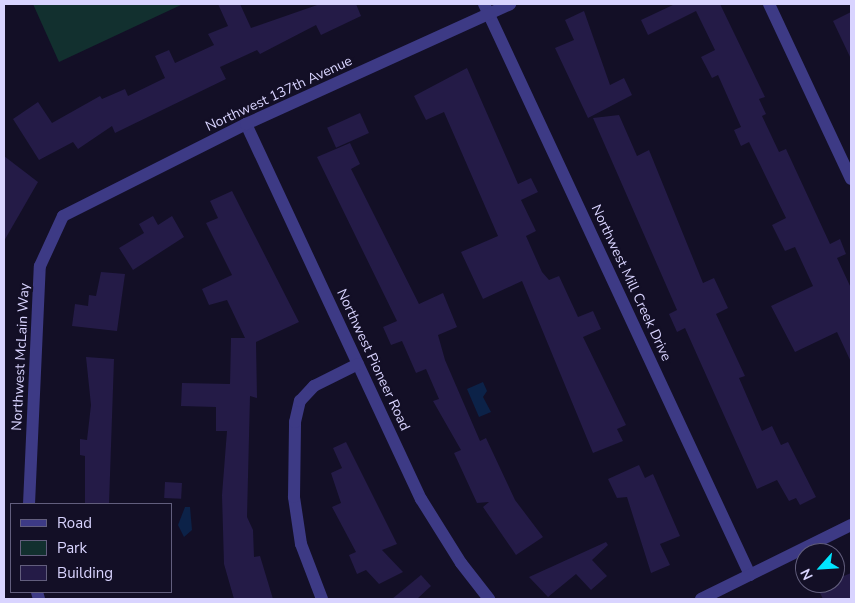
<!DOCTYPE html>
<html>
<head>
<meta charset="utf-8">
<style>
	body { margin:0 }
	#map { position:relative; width:855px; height:603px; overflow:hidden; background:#130f26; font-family:"Nunito Sans",sans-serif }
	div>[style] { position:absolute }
	.green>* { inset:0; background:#12302f }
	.water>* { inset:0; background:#0c2248 }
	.building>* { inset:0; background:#241b47; transform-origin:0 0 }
	.street>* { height:12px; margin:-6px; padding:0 6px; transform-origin:6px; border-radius:6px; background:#3d3a85 }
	span { translate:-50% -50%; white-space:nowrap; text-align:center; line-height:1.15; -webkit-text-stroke:4px #130f26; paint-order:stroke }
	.street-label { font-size:14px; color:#d9d4ff }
	.frame { position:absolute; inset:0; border:5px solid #d9d4ff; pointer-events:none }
	.legend { position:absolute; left:10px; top:503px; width:162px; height:90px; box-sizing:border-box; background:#130f26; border:1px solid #625e7d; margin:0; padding:6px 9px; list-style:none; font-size:15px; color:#d9d4ff }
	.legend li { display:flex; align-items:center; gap:10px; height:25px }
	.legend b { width:25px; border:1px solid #625e7d }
	.north { position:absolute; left:795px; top:543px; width:50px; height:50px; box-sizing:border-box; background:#130f26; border:1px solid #625e7d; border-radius:50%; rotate:244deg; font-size:14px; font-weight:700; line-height:20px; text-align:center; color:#d9d4ff }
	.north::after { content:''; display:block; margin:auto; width:18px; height:22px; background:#00e5ff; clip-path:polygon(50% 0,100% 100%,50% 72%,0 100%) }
</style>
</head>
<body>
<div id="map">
	<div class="green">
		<div style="clip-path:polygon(33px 4px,183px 4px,59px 62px)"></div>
	</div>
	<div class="water">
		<div style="clip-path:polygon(483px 382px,487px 391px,483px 397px,491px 412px,479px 417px,467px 389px)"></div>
		<div style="clip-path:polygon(185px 507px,190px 507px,192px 530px,184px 537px,178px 525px)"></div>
	</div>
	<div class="building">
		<div style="clip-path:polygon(218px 4px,240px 4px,251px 28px,320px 4px,356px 4px,361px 16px,321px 35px,316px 25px,260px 54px,257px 50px,220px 67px,226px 79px,115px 133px,112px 126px,78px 149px,73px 142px,39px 160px,13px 119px,38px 102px,52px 123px,100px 96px,102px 99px,125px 89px,128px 96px,165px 78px,155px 56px,169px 50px,175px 63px,214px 45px,208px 34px,228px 26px)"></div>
		<div style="clip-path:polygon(675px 4px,720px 4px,765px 97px,759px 99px,766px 114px,762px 116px,779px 152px,786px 149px,830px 244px,840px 239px,846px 254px,837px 258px,851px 288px,851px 362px,837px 332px,795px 352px,771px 306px,813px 286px,795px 247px,785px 251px,772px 225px,786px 218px,749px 142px,741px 146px,734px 130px,741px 127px,718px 75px,712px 78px,701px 57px,715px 50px,696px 11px,648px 35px,641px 20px)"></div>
		<div style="clip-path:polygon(584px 11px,610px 85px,624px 78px,632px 95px,588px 118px,555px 48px,574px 40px,565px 20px)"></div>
		<div style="clip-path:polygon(851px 12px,851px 59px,833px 21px)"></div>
		<div style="clip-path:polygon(467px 68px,518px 184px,531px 178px,538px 192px,521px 200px,536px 231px,526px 236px,542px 272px,549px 280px,559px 276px,578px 317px,593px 311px,601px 329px,583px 337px,626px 425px,617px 429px,623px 441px,593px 453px,522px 281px,483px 299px,461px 252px,498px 236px,444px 112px,426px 120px,414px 96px)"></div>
		<div style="left:360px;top:113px;width:22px;height:36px;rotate:66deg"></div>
		<div style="clip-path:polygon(619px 115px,637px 156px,649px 150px,703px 283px,714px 278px,728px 308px,716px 314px,745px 376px,739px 378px,762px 431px,772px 426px,781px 445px,788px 442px,816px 497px,800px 505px,796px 498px,789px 501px,777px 480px,757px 489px,685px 328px,677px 332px,669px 314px,677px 310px,593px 118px)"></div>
		<div style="clip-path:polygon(350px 143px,360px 164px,351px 169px,419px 304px,443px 293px,457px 327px,438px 335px,445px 360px,480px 441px,486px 438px,515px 500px,543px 537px,516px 555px,483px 507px,489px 502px,477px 503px,454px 453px,461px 450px,433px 401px,439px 399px,426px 369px,416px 373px,402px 341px,391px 345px,383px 327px,397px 321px,317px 157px)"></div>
		<div style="clip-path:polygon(4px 156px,38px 182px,4px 241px)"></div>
		<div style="clip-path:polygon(232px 191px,299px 322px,256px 342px,257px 398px,250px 396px,247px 517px,253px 530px,254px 557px,260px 556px,273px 599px,234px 599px,224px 564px,222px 495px,227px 431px,216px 431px,216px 407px,181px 406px,182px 383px,230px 384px,231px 338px,245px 338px,227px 300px,209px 305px,202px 289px,232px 275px,206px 223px,218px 218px,210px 201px)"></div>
		<div style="clip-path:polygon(153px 216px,158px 225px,172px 216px,184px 237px,133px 270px,119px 248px,144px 233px,139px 224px)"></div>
		<div style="clip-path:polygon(101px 272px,125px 274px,117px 331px,72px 326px,75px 304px,88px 306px,89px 295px,96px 296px)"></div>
		<div style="clip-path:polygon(86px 357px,114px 359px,109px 504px,85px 504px,85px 456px,80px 455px,80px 439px,87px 440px,91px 405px)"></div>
		<div style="clip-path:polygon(346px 442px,397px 544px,382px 550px,403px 572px,379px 584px,366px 570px,357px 574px,349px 555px,356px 552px,332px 507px,341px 503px,331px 473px,342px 468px,333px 448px)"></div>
		<div style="clip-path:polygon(639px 465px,645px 478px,653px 474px,680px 536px,660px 544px,670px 565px,651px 573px,627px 497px,617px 498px,608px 479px)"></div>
		<div style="left:165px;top:482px;width:17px;height:16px;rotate:3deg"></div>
		<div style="clip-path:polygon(606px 542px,608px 545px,592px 560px,607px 576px,591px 590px,576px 574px,548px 597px,529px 577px)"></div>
		<div style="clip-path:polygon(851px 573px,851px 599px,823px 599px,817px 587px)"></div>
		<div style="clip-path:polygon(421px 575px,431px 586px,417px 599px,392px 599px)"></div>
	</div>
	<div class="street">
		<div style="left:484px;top:4px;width:630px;rotate:65.02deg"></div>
		<div style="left:769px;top:4px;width:193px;rotate:64.9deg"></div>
		<div style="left:246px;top:124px;width:414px;rotate:65deg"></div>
		<div style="left:421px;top:499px;width:75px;rotate:58deg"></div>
		<div style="left:461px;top:563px;width:46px;rotate:52.1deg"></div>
		<div style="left:29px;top:504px;width:238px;rotate:-87.4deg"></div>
		<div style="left:40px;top:266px;width:55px;rotate:-65.3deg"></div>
		<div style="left:63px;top:216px;width:205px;rotate:-26.7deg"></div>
		<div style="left:246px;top:124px;width:290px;rotate:-24.4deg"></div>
		<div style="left:37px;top:592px;width:7px;rotate:74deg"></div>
		<div style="left:322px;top:599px;width:59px;rotate:-110.9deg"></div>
		<div style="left:301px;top:544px;width:48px;rotate:-98.5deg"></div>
		<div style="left:294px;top:497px;width:75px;rotate:-89.2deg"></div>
		<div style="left:295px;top:422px;width:22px;rotate:-77deg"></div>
		<div style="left:300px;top:401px;width:21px;rotate:-47deg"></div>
		<div style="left:314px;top:386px;width:49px;rotate:-26.6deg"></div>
		<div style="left:701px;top:599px;width:167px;rotate:-26.3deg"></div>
	</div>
	<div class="street-label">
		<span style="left:279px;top:94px;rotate:-25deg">Northwest 137th Avenue</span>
		<span style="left:631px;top:283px;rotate:65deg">Northwest Mill Creek Drive</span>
		<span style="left:21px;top:357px;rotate:-87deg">Northwest McLain Way</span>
		<span style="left:373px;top:360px;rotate:65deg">Northwest Pioneer Road</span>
	</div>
	<div class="frame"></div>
	<ul class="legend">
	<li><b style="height:6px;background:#3d3a85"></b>Road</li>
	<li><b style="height:14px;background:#12302f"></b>Park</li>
	<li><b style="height:14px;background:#241b47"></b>Building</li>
	</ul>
	<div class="north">N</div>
</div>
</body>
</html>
